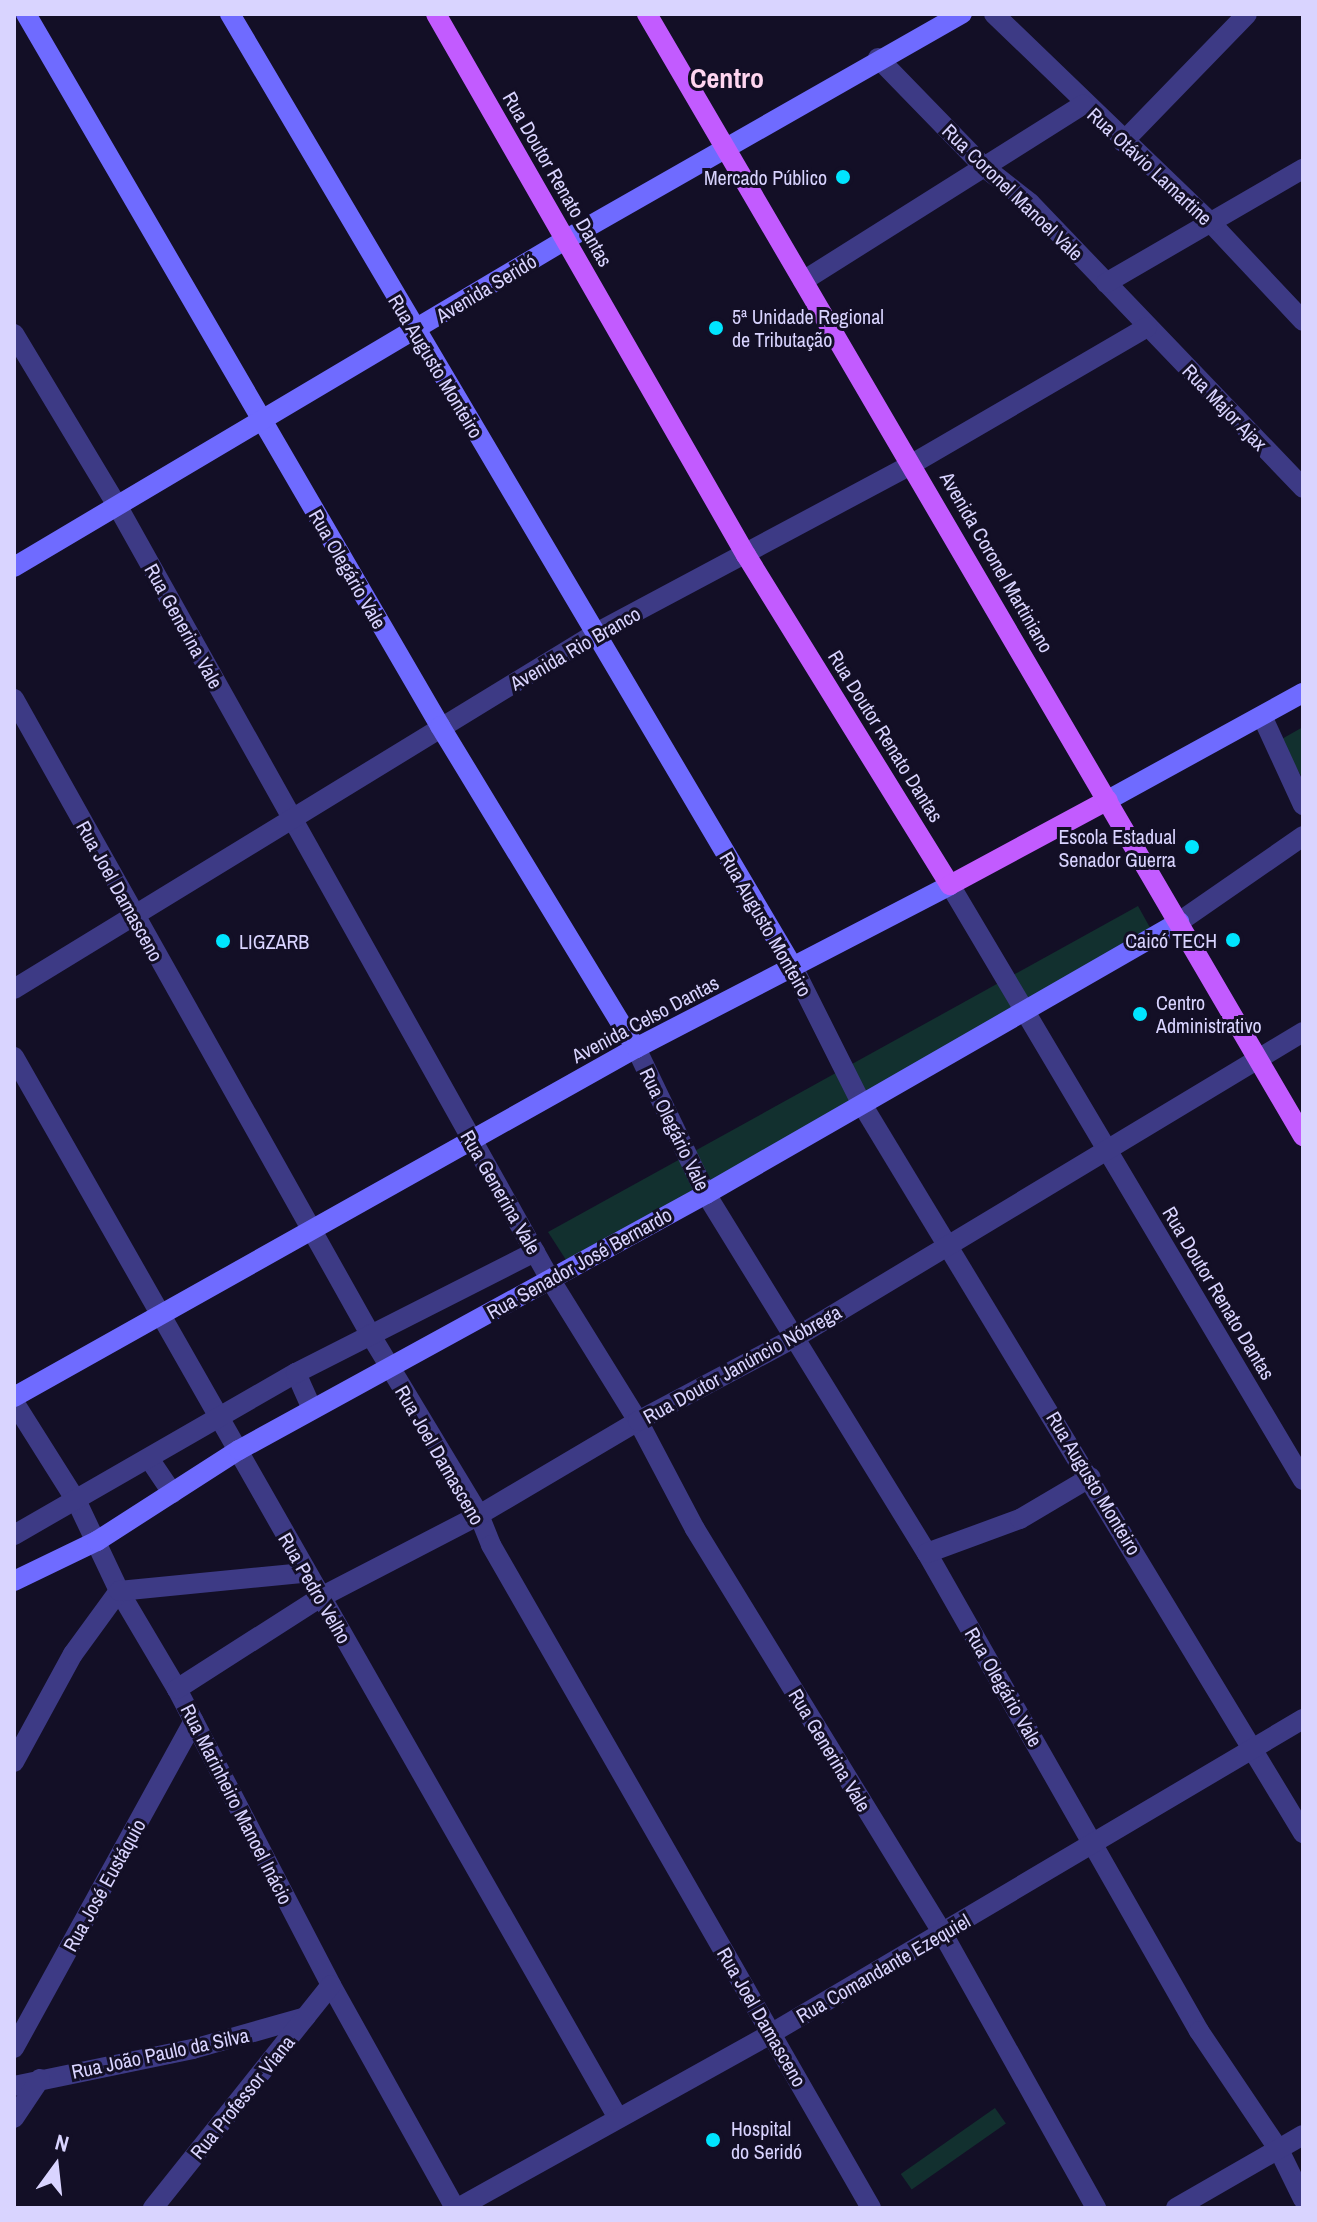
<!DOCTYPE html>
<html>
<head>
<meta charset="utf-8">
<style>
	body { margin:0 }
	#map { position:relative; width:1317px; height:2222px; overflow:hidden; background:#130f26; font-family:"Archivo Narrow",sans-serif }
	div>[style] { position:absolute }
	.green>* { inset:0; background:#12302f; transform-origin:0 0 }
	.street>* { height:20px; margin:-10px; padding:0 10px; transform-origin:10px; border-radius:10px; background:#3d3a85 }
	.secondary>* { height:20px; margin:-10px; padding:0 10px; transform-origin:10px; border-radius:10px; background:#6f6bff }
	.primary>* { height:20px; margin:-10px; padding:0 10px; transform-origin:10px; border-radius:10px; background:#c25bff }
	.dots>* { width:22px; height:22px; translate:-50% -50%; box-sizing:border-box; border:4px solid #130f26; border-radius:50% }
	span { translate:-50% -50%; white-space:nowrap; text-align:center; line-height:1.15; -webkit-text-stroke:6px #130f26; paint-order:stroke }
	.street-label { font-size:20px; color:#d9d4ff }
	.poi-label { font-size:20px; color:#d9d4ff }
	.right { translate:-100% -50%; text-align:right }
	.left { translate:0 -50%; text-align:left }
	.district-label { font-size:28px; color:#ffd6f0; font-weight:700 }
	.frame { position:absolute; inset:0; border:16px solid #d9d4ff; pointer-events:none }
	.north { position:absolute; left:16px; top:2126px; width:80px; height:80px; -webkit-text-stroke:6px #130f26; paint-order:stroke; rotate:15deg; font-size:22px; font-weight:700; line-height:32px; text-align:center; color:#d9d4ff }
	.north::after { content:''; display:block; margin:auto; width:28px; height:36px; background:#d9d4ff; clip-path:polygon(50% 0,100% 100%,50% 72%,0 100%) }
</style>
</head>
<body>
<div id="map">
	<div class="green">
		<div style="clip-path:polygon(1303px 727px,1303px 779px,1280px 740px)"></div>
		<div style="clip-path:polygon(1138px 906px,1153px 933px,568px 1263px,548px 1232px)"></div>
		<div style="left:995px;top:2108px;width:19px;height:115px;rotate:55deg"></div>
	</div>
	<div class="street">
		<div style="left:994px;top:14px;width:303px;rotate:43.9deg"></div>
		<div style="left:1212px;top:224px;width:133px;rotate:46.8deg"></div>
		<div style="left:878px;top:58px;width:152px;rotate:45.8deg"></div>
		<div style="left:984px;top:167px;width:58px;rotate:38deg"></div>
		<div style="left:1030px;top:203px;width:395px;rotate:46.2deg"></div>
		<div style="left:1123px;top:142px;width:178px;rotate:-45.9deg"></div>
		<div style="left:803px;top:281px;width:331px;rotate:-32.2deg"></div>
		<div style="left:1106px;top:283px;width:228px;rotate:-30.1deg"></div>
		<div style="left:14px;top:334px;width:202px;rotate:59deg"></div>
		<div style="left:118px;top:507px;width:885px;rotate:60.77deg"></div>
		<div style="left:550px;top:1279px;width:167px;rotate:58.2deg"></div>
		<div style="left:638px;top:1421px;width:122px;rotate:62.2deg"></div>
		<div style="left:695px;top:1529px;width:475px;rotate:58.5deg"></div>
		<div style="left:943px;top:1934px;width:314px;rotate:60.8deg"></div>
		<div style="left:14px;top:699px;width:728px;rotate:60.72deg"></div>
		<div style="left:370px;top:1334px;width:211px;rotate:58.9deg"></div>
		<div style="left:479px;top:1515px;width:32px;rotate:68deg"></div>
		<div style="left:491px;top:1545px;width:764px;rotate:60.18deg"></div>
		<div style="left:1262px;top:716px;width:98px;rotate:65.3deg"></div>
		<div style="left:950px;top:885px;width:692px;rotate:59.32deg"></div>
		<div style="left:1179px;top:922px;width:151px;rotate:-34.7deg"></div>
		<div style="left:794px;top:969px;width:148px;rotate:63.4deg"></div>
		<div style="left:860px;top:1101px;width:856px;rotate:58.82deg"></div>
		<div style="left:14px;top:989px;width:682px;rotate:-31.45deg"></div>
		<div style="left:596px;top:633px;width:358px;rotate:-28.1deg"></div>
		<div style="left:912px;top:464px;width:272px;rotate:-30.2deg"></div>
		<div style="left:636px;top:1048px;width:162px;rotate:64.4deg"></div>
		<div style="left:706px;top:1194px;width:422px;rotate:58.4deg"></div>
		<div style="left:927px;top:1553px;width:550px;rotate:60.36deg"></div>
		<div style="left:1199px;top:2031px;width:143px;rotate:56.1deg"></div>
		<div style="left:1279px;top:2150px;width:55px;rotate:63.9deg"></div>
		<div style="left:14px;top:1057px;width:1221px;rotate:60.35deg"></div>
		<div style="left:296px;top:1373px;width:39px;rotate:66deg"></div>
		<div style="left:14px;top:1402px;width:118px;rotate:57.8deg"></div>
		<div style="left:77px;top:1502px;width:98px;rotate:64.7deg"></div>
		<div style="left:119px;top:1591px;width:114px;rotate:59.4deg"></div>
		<div style="left:177px;top:1689px;width:334px;rotate:62.5deg"></div>
		<div style="left:331px;top:1985px;width:255px;rotate:60.9deg"></div>
		<div style="left:150px;top:1460px;width:40px;rotate:56deg"></div>
		<div style="left:14px;top:1535px;width:325px;rotate:-29.9deg"></div>
		<div style="left:296px;top:1373px;width:268px;rotate:-26.9deg"></div>
		<div style="left:927px;top:1553px;width:99px;rotate:-20.1deg"></div>
		<div style="left:1020px;top:1519px;width:82px;rotate:-30.6deg"></div>
		<div style="left:177px;top:1689px;width:171px;rotate:-32.6deg"></div>
		<div style="left:321px;top:1597px;width:178px;rotate:-27.4deg"></div>
		<div style="left:479px;top:1515px;width:185px;rotate:-30.6deg"></div>
		<div style="left:638px;top:1421px;width:181px;rotate:-28deg"></div>
		<div style="left:798px;top:1336px;width:589px;rotate:-31.05deg"></div>
		<div style="left:14px;top:1762px;width:123px;rotate:-61.4deg"></div>
		<div style="left:73px;top:1654px;width:78px;rotate:-53.9deg"></div>
		<div style="left:119px;top:1591px;width:186px;rotate:-5.6deg"></div>
		<div style="left:14px;top:2048px;width:373px;rotate:-61.2deg"></div>
		<div style="left:14px;top:2086px;width:183px;rotate:-11.7deg"></div>
		<div style="left:193px;top:2049px;width:117px;rotate:-15.8deg"></div>
		<div style="left:14px;top:2118px;width:47px;rotate:-56.3deg"></div>
		<div style="left:153px;top:2208px;width:285px;rotate:-51.4deg"></div>
		<div style="left:458px;top:2208px;width:359px;rotate:-29.1deg"></div>
		<div style="left:772px;top:2033px;width:617px;rotate:-30.6deg"></div>
		<div style="left:1176px;top:2208px;width:146px;rotate:-29.9deg"></div>
	</div>
	<div class="secondary">
		<div style="left:26px;top:14px;width:824px;rotate:59.82deg"></div>
		<div style="left:440px;top:726px;width:377px;rotate:58.7deg"></div>
		<div style="left:230px;top:14px;width:1109px;rotate:59.43deg"></div>
		<div style="left:14px;top:567px;width:641px;rotate:-30.69deg"></div>
		<div style="left:565px;top:240px;width:457px;rotate:-29.7deg"></div>
		<div style="left:1108px;top:800px;width:222px;rotate:-28.8deg"></div>
		<div style="left:14px;top:1397px;width:713px;rotate:-29.3deg"></div>
		<div style="left:636px;top:1048px;width:354px;rotate:-27.4deg"></div>
		<div style="left:14px;top:1581px;width:92px;rotate:-25.7deg"></div>
		<div style="left:97px;top:1541px;width:169px;rotate:-32.7deg"></div>
		<div style="left:239px;top:1450px;width:533px;rotate:-28.73deg"></div>
		<div style="left:706px;top:1194px;width:546px;rotate:-29.9deg"></div>
	</div>
	<div class="primary">
		<div style="left:436px;top:14px;width:624px;rotate:60.19deg"></div>
		<div style="left:746px;top:555px;width:388px;rotate:58.3deg"></div>
		<div style="left:950px;top:885px;width:179px;rotate:-28.3deg"></div>
		<div style="left:647px;top:14px;width:1300px;rotate:59.69deg"></div>
	</div>
	<div class="dots">
		<div style="left:843px;top:177px;background:#00e5ff"></div>
		<div style="left:716px;top:328px;background:#00e5ff"></div>
		<div style="left:1192px;top:847px;background:#00e5ff"></div>
		<div style="left:1233px;top:940px;background:#00e5ff"></div>
		<div style="left:223px;top:941px;background:#00e5ff"></div>
		<div style="left:1140px;top:1014px;background:#00e5ff"></div>
		<div style="left:713px;top:2140px;background:#00e5ff"></div>
	</div>
	<div class="street-label">
		<span style="left:1150px;top:166px;rotate:43deg">Rua Otávio Lamartine</span>
		<span style="left:558px;top:179px;rotate:60deg">Rua Doutor Renato Dantas</span>
		<span style="left:1013px;top:192px;rotate:44deg">Rua Coronel Manoel Vale</span>
		<span style="left:486px;top:288px;rotate:-31deg">Avenida Seridó</span>
		<span style="left:436px;top:366px;rotate:59deg">Rua Augusto Monteiro</span>
		<span style="left:1225px;top:407px;rotate:46deg">Rua Major Ajax</span>
		<span style="left:997px;top:562px;rotate:60deg">Avenida Coronel Martiniano</span>
		<span style="left:348px;top:569px;rotate:60deg">Rua Olegário Vale</span>
		<span style="left:184px;top:626px;rotate:61deg">Rua Generina Vale</span>
		<span style="left:575px;top:648px;rotate:-30deg">Avenida Rio Branco</span>
		<span style="left:886px;top:736px;rotate:58deg">Rua Doutor Renato Dantas</span>
		<span style="left:120px;top:891px;rotate:61deg">Rua Joel Damasceno</span>
		<span style="left:766px;top:924px;rotate:60deg">Rua Augusto Monteiro</span>
		<span style="left:645px;top:1019px;rotate:-28deg">Avenida Celso Dantas</span>
		<span style="left:675px;top:1129px;rotate:64deg">Rua Olegário Vale</span>
		<span style="left:501px;top:1192px;rotate:60deg">Rua Generina Vale</span>
		<span style="left:579px;top:1263px;rotate:-29deg">Rua Senador José Bernardo</span>
		<span style="left:1219px;top:1293px;rotate:59deg">Rua Doutor Renato Dantas</span>
		<span style="left:742px;top:1364px;rotate:-29deg">Rua Doutor Janúncio Nóbrega</span>
		<span style="left:440px;top:1455px;rotate:60deg">Rua Joel Damasceno</span>
		<span style="left:1094px;top:1483px;rotate:59deg">Rua Augusto Monteiro</span>
		<span style="left:315px;top:1588px;rotate:60deg">Rua Pedro Velho</span>
		<span style="left:1004px;top:1687px;rotate:60deg">Rua Olegário Vale</span>
		<span style="left:830px;top:1750px;rotate:59deg">Rua Generina Vale</span>
		<span style="left:237px;top:1804px;rotate:63deg">Rua Marinheiro Manoel Inácio</span>
		<span style="left:104px;top:1885px;rotate:-61deg">Rua José Eustáquio</span>
		<span style="left:883px;top:1968px;rotate:-30deg">Rua Comandante Ezequiel</span>
		<span style="left:762px;top:2017px;rotate:60deg">Rua Joel Damasceno</span>
		<span style="left:160px;top:2053px;rotate:-12deg">Rua João Paulo da Silva</span>
		<span style="left:242px;top:2097px;rotate:-51deg">Rua Professor Viana</span>
	</div>
	<div class="poi-label">
		<span class="right" style="left:827px;top:177px">Mercado Público</span>
		<span class="left" style="left:732px;top:328px">5ª Unidade Regional<br>de Tributação</span>
		<span class="right" style="left:1176px;top:848px">Escola Estadual<br>Senador Guerra</span>
		<span class="right" style="left:1217px;top:940px">Caicó TECH</span>
		<span class="left" style="left:239px;top:941px">LIGZARB</span>
		<span class="left" style="left:1156px;top:1014px">Centro<br>Administrativo</span>
		<span class="left" style="left:731px;top:2140px">Hospital<br>do Seridó</span>
	</div>
	<div class="district-label">
		<span style="left:727px;top:78px">Centro</span>
	</div>
	<div class="frame"></div>
	<div class="north">N</div>
</div>
</body>
</html>
